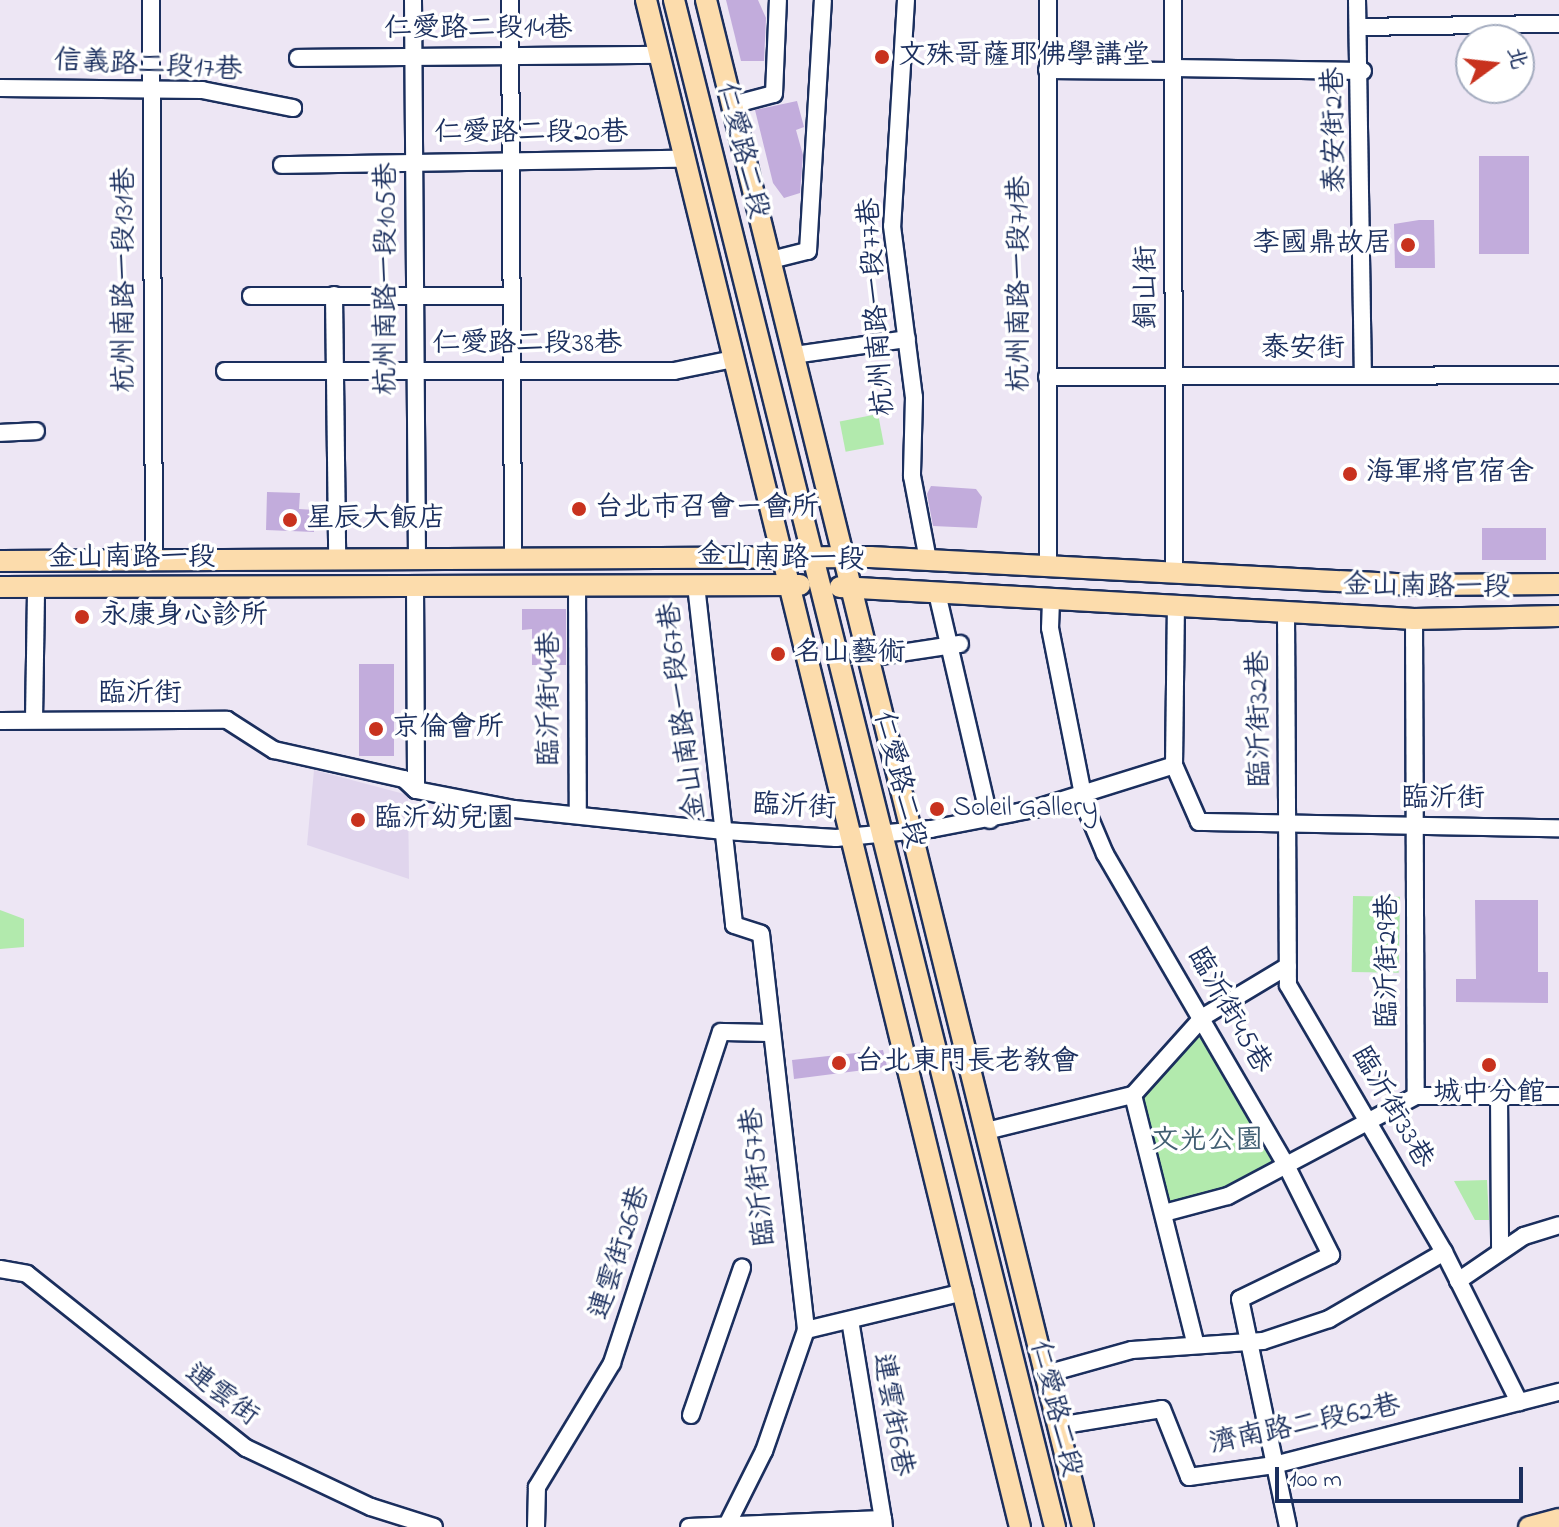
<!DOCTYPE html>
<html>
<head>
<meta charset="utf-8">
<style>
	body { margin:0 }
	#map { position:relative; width:1559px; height:1527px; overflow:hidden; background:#ede6f4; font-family:"Indie Flower","LXGW WenKai TC",sans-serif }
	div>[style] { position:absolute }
	.built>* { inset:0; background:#e0d5ed }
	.green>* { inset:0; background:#b2eaad; transform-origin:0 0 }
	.building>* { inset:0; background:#c2acdc; transform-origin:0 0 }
	.roads { filter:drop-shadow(2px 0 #1b2f5e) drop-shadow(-2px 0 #1b2f5e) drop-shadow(0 2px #1b2f5e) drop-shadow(0 -2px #1b2f5e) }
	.minor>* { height:16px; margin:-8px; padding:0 8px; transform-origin:8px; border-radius:8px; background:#fff }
	.major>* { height:20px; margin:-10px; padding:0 10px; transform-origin:10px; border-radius:10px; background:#fcdcac }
	.dots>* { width:22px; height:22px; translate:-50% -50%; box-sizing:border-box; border:4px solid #fff; border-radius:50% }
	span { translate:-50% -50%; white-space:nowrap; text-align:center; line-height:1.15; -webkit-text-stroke:7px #fff; paint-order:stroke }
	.street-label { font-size:28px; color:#1b2f5e }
	.poi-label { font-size:28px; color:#1b2f5e }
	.left { translate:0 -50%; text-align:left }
	.right { translate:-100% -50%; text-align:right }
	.park-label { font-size:28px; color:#415e72 }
	.north { position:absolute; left:1455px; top:24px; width:80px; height:80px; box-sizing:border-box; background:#fff; border:2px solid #a4acbf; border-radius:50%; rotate:75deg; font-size:22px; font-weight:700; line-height:32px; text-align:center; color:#1b2f5e }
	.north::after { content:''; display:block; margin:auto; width:28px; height:36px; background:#c8321e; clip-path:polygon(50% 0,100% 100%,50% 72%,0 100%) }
	.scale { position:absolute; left:1275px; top:1467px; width:248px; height:36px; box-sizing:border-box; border:4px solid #1b2f5e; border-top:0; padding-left:10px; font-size:24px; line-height:28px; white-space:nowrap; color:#1b2f5e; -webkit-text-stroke:6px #fff; paint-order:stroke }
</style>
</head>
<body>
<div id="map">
	<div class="built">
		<div style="clip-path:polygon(314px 770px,408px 795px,409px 879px,307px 845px)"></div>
	</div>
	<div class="green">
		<div style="left:878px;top:414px;width:31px;height:39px;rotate:79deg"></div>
		<div style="left:1353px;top:896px;width:47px;height:76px;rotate:1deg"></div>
		<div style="clip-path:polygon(0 910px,24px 919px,24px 947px,0 949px)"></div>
		<div style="clip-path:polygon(1203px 1029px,1280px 1163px,1229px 1191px,1169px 1207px,1141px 1096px)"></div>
		<div style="clip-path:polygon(1487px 1180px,1489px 1220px,1475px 1220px,1454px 1181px)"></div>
	</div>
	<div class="building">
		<div style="clip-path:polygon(726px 0,758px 0,766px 18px,764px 61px,741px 61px)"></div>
		<div style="clip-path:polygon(797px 101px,804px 127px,796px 130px,803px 155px,800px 193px,784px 198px,773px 183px,755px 110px)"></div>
		<div style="left:1479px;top:156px;width:50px;height:98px"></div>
		<div style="clip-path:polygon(1419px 220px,1434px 220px,1435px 268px,1395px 268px,1394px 224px)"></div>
		<div style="clip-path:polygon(931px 486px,976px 489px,982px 497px,977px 528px,933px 526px,927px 494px)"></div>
		<div style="clip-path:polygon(267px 492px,300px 493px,299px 509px,315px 510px,314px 532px,266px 530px)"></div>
		<div style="left:1482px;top:528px;width:64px;height:32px"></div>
		<div style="clip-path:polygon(522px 609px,566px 609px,566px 665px,532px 665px,532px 629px,522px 630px)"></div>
		<div style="left:359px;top:664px;width:35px;height:92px"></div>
		<div style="clip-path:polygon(1475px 900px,1538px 900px,1538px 972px,1548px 972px,1548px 1003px,1456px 1002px,1456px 979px,1476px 979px)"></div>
		<div style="clip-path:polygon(883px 1050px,887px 1066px,880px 1068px,794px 1079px,792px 1060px)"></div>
	</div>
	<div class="roads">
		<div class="minor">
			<div style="left:151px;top:0;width:559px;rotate:89.69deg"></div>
			<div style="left:413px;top:0;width:558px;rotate:89.59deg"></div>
			<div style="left:510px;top:0;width:557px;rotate:89.69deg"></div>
			<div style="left:906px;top:0;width:226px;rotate:93.5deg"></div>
			<div style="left:892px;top:226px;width:172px;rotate:82.7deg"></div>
			<div style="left:914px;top:397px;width:79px;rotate:91.5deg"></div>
			<div style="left:912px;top:476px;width:86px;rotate:79.2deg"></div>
			<div style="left:1048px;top:0;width:567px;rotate:90deg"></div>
			<div style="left:1173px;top:0;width:574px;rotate:89.9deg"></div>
			<div style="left:1357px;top:0;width:376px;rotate:89.1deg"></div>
			<div style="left:1358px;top:27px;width:201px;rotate:-0.9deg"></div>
			<div style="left:298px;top:58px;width:361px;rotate:-0.5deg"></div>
			<div style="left:1174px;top:68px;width:189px;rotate:0.9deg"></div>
			<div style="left:1047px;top:70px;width:127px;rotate:0.5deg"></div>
			<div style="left:0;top:88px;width:202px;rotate:0.6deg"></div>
			<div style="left:202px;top:90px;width:93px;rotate:11.2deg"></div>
			<div style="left:732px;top:105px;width:43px;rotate:-14.7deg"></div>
			<div style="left:774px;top:94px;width:94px;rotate:-87.6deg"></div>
			<div style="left:282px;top:165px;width:402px;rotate:-0.9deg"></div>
			<div style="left:771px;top:260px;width:38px;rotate:-14deg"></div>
			<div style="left:808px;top:251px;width:251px;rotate:-86.6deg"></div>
			<div style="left:334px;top:295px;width:263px;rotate:89.3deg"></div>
			<div style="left:251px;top:296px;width:261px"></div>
			<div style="left:794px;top:355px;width:114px;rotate:-8.1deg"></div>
			<div style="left:225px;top:371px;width:449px"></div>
			<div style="left:674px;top:371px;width:60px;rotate:-11.5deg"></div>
			<div style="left:1047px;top:377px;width:512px;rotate:-0.22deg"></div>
			<div style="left:0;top:433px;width:36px;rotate:-3deg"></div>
			<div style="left:577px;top:584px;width:231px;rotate:89.8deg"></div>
			<div style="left:415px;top:585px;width:205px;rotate:89.7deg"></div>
			<div style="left:696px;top:585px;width:342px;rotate:83.6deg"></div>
			<div style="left:734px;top:925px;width:28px;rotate:18deg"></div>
			<div style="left:761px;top:934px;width:399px;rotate:83.5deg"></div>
			<div style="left:806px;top:1330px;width:128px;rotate:109.1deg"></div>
			<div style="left:764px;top:1451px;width:85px;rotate:116.6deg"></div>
			<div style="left:937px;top:593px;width:233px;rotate:76.9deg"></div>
			<div style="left:1051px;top:600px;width:28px;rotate:92deg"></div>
			<div style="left:1050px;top:628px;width:185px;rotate:78.8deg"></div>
			<div style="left:1086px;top:809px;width:49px;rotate:67.1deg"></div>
			<div style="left:1105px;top:854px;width:358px;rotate:59.8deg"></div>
			<div style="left:1285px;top:1163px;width:103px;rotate:63.4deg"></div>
			<div style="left:1331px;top:1255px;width:101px;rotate:154.2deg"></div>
			<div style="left:1240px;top:1299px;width:233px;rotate:78.1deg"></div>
			<div style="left:1286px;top:613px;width:372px;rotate:89.7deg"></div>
			<div style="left:1288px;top:985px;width:309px;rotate:59.7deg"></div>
			<div style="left:1444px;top:1252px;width:168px;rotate:63.4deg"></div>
			<div style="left:1414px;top:619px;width:477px;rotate:89.8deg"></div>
			<div style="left:868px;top:658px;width:93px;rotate:-8.7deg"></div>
			<div style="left:34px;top:720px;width:134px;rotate:-89.1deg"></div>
			<div style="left:0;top:721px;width:227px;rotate:-0.3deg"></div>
			<div style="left:227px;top:720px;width:56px;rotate:32.6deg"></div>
			<div style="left:274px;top:750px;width:133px;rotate:12.6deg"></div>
			<div style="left:404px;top:779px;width:16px;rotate:43deg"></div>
			<div style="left:416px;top:790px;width:100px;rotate:11deg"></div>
			<div style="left:514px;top:809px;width:211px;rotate:6deg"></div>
			<div style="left:724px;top:831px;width:112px;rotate:3.6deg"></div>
			<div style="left:836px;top:838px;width:95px;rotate:-5.4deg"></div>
			<div style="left:931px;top:829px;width:105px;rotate:-11deg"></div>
			<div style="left:1034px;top:809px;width:147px;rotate:-17.4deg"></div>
			<div style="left:1174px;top:765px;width:62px;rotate:66.3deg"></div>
			<div style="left:1199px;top:822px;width:360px;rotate:1deg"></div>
			<div style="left:1174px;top:765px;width:159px;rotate:-89.3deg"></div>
			<div style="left:1133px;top:1095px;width:255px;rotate:75.9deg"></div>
			<div style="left:1499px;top:1095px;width:156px;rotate:89.6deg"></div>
			<div style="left:986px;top:1131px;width:151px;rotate:-13.8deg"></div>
			<div style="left:1133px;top:1095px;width:105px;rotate:-48.1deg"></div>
			<div style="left:1203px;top:1017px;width:99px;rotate:-31deg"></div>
			<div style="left:1164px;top:1213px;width:66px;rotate:-14.9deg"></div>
			<div style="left:1228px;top:1196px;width:213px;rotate:-28deg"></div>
			<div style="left:1416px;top:1096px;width:143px"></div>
			<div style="left:0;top:1269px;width:27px;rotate:10deg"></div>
			<div style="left:27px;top:1274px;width:280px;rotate:38.5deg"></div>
			<div style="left:246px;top:1448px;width:138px;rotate:25.3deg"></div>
			<div style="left:371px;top:1507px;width:66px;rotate:17.6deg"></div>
			<div style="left:1458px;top:1281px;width:80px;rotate:-34.3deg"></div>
			<div style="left:1524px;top:1236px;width:37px;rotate:-17deg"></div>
			<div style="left:850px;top:1320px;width:202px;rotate:80.6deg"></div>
			<div style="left:806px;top:1330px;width:163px;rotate:-13.5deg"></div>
			<div style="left:1046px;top:1374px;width:89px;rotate:-15.6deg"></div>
			<div style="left:1132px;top:1350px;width:131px;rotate:-3.9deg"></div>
			<div style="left:1263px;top:1341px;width:70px;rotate:-18.4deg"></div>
			<div style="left:1329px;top:1319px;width:133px;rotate:-30.2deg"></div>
			<div style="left:691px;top:1415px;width:156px;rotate:-70.9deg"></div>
			<div style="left:1058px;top:1426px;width:105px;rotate:-9.3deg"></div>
			<div style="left:1162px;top:1409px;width:73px;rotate:68.3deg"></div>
			<div style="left:1189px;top:1477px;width:86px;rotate:-8deg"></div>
			<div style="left:1274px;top:1465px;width:294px;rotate:-14.4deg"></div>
			<div style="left:536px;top:1527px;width:40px;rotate:-88.6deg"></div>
			<div style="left:537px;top:1487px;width:145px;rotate:-58.8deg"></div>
			<div style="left:612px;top:1363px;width:348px;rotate:-71.8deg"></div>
			<div style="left:721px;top:1032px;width:51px;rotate:1.1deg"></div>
			<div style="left:689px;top:1527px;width:194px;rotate:-2.4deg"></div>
			<div style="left:883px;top:1519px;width:8px;rotate:83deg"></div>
		</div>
		<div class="major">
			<div style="left:646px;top:0;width:1572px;rotate:76.24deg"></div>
			<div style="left:674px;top:0;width:1574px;rotate:75.99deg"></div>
			<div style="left:706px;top:0;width:1573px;rotate:76.13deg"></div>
			<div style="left:0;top:561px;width:870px;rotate:-0.26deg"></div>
			<div style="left:870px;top:557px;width:546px;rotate:2.94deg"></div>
			<div style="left:1415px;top:585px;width:144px;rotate:-0.4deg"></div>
			<div style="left:0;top:587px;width:800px;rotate:-0.14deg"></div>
			<div style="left:840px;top:587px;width:575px;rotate:3.19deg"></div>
			<div style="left:1414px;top:619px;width:145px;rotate:-1.2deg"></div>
			<div style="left:1529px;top:1527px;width:31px;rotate:-15deg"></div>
		</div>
	</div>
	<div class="dots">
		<div style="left:882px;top:57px;background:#c8321e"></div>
		<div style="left:1408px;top:245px;background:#c8321e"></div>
		<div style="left:1350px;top:474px;background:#c8321e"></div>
		<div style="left:579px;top:509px;background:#c8321e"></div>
		<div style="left:290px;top:520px;background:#c8321e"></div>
		<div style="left:82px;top:617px;background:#c8321e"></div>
		<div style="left:778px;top:654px;background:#c8321e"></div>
		<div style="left:376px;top:729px;background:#c8321e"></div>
		<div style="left:937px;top:809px;background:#c8321e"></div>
		<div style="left:358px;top:820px;background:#c8321e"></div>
		<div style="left:839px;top:1063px;background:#c8321e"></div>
		<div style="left:1489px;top:1065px;background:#c8321e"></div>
	</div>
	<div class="street-label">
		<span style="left:478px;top:30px">仁愛路二段14巷</span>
		<span style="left:148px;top:67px;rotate:3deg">信義路二段17巷</span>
		<span style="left:1336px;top:130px;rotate:-91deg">泰安街2巷</span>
		<span style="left:531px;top:134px">仁愛路二段20巷</span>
		<span style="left:741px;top:151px;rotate:76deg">仁愛路二段</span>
		<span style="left:388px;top:279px;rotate:-90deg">杭州南路一段105巷</span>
		<span style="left:126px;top:280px;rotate:-90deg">杭州南路一段131巷</span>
		<span style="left:1021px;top:284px;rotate:-90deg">杭州南路一段71巷</span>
		<span style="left:1148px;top:287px;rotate:-90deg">銅山街</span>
		<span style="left:878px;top:307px;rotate:-94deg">杭州南路一段77巷</span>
		<span style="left:527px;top:345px">仁愛路二段38巷</span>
		<span style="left:1303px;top:350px">泰安街</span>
		<span style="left:132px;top:559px">金山南路一段</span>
		<span style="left:781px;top:559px;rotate:2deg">金山南路一段</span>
		<span style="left:1427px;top:588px;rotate:1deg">金山南路一段</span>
		<span style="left:140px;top:695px">臨沂街</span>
		<span style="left:551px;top:699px;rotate:-90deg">臨沂街44巷</span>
		<span style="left:684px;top:711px;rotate:-97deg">金山南路一段67巷</span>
		<span style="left:1261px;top:719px;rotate:-91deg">臨沂街32巷</span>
		<span style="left:898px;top:780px;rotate:76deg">仁愛路二段</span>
		<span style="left:1443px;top:800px">臨沂街</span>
		<span style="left:794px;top:808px;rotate:3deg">臨沂街</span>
		<span style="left:1389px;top:961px;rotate:-90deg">臨沂街29巷</span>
		<span style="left:1228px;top:1011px;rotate:60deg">臨沂街45巷</span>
		<span style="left:1391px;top:1108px;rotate:60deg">臨沂街33巷</span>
		<span style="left:760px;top:1177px;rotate:-96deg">臨沂街57巷</span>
		<span style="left:621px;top:1253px;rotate:-72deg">連雲街26巷</span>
		<span style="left:221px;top:1396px;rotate:37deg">連雲街</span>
		<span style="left:1054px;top:1409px;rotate:76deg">仁愛路二段</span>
		<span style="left:891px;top:1415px;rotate:80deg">連雲街6巷</span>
		<span style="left:1305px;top:1426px;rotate:-12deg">濟南路二段62巷</span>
	</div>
	<div class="poi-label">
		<span class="left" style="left:898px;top:57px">文殊哥薩耶佛學講堂</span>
		<span class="right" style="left:1392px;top:245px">李國鼎故居</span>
		<span class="left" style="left:1366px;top:474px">海軍將官宿舍</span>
		<span class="left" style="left:595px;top:509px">台北市召會ㄧ會所</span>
		<span class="left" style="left:306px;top:520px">星辰大飯店</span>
		<span class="left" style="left:100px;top:617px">永康身心診所</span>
		<span class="left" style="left:794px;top:654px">名山藝術</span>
		<span class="left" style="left:392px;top:729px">京倫會所</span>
		<span class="left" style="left:953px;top:809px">Soleil Gallery</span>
		<span class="left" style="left:374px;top:820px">臨沂幼兒園</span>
		<span class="left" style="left:855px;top:1063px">台北東門長老教會</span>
		<span style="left:1489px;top:1094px">城中分館</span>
	</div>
	<div class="park-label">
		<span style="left:1207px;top:1142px">文光公園</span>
	</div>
	<div class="north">北</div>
	<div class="scale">100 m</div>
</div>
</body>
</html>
